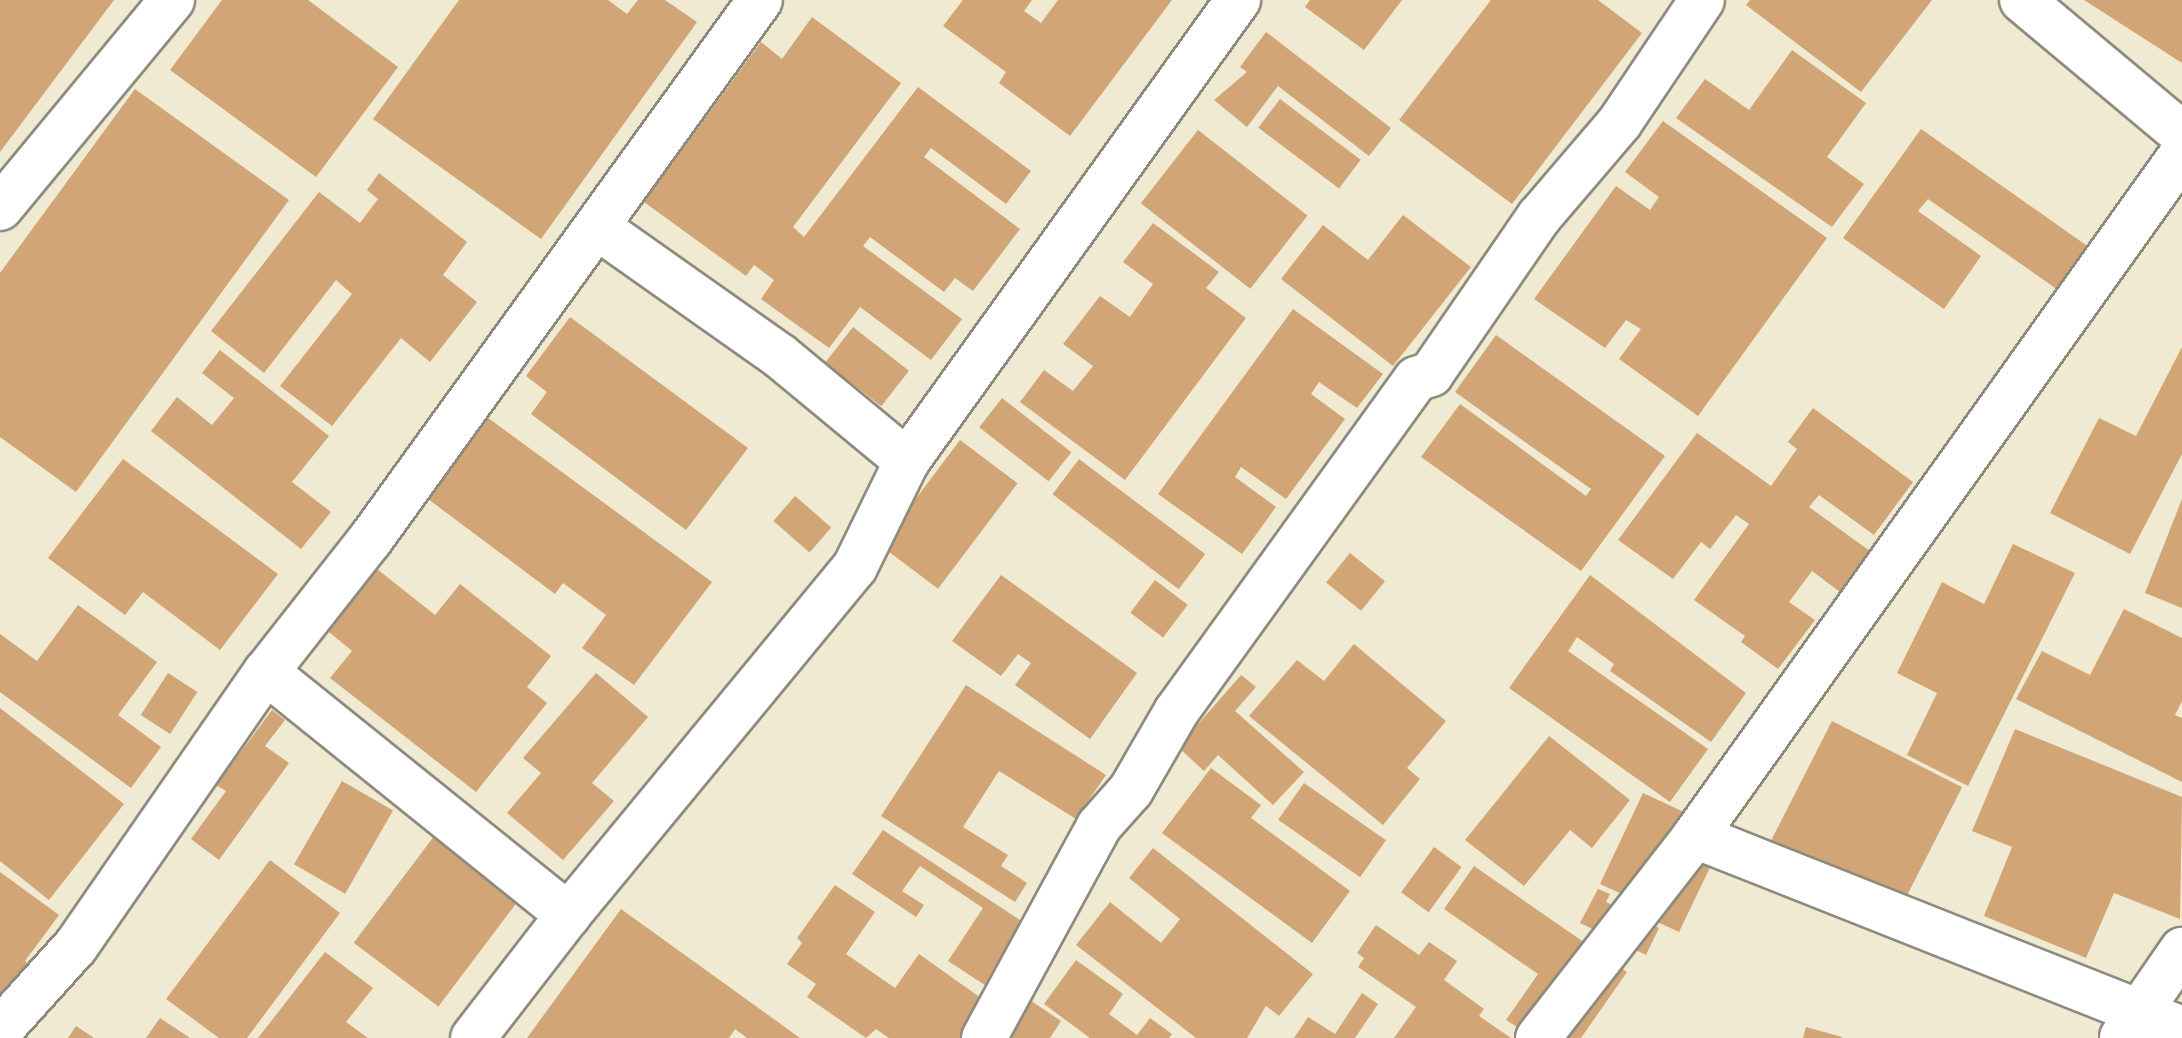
<!DOCTYPE html>
<html>
<head>
<meta charset="utf-8">
<style>
	body { margin:0 }
	#map { position:relative; width:2182px; height:1038px; overflow:hidden; background:#f0ead2; font-family:"IM FELL Double Pica",serif }
	div>[style] { position:absolute }
	.building>* { inset:0; background:#d1a575; transform-origin:0 0 }
	.roads { filter:drop-shadow(2px 0 #8e8a7e) drop-shadow(-2px 0 #8e8a7e) drop-shadow(0 2px #8e8a7e) drop-shadow(0 -2px #8e8a7e) }
	.minor>* { height:44px; margin:-22px; padding:0 22px; transform-origin:22px; border-radius:22px; background:#fff }
	span { translate:-50% -50%; white-space:nowrap; text-align:center; line-height:1.15; -webkit-text-stroke:6px #fff; paint-order:stroke }
</style>
</head>
<body>
<div id="map">
	<div class="building">
		<div style="clip-path:polygon(0 0,114px 0,0 152px)"></div>
		<div style="clip-path:polygon(222px 0,308px 0,398px 67px,316px 177px,170px 70px)"></div>
		<div style="clip-path:polygon(459px 0,608px 0,627px 14px,638px 0,665px 0,697px 22px,541px 239px,373px 119px)"></div>
		<div style="clip-path:polygon(963px 0,1032px 0,1024px 11px,1041px 23px,1058px 0,1172px 0,1070px 136px,999px 83px,1006px 72px,943px 26px)"></div>
		<div style="clip-path:polygon(1310px 0,1402px 0,1364px 50px,1305px 7px)"></div>
		<div style="clip-path:polygon(1491px 0,1598px 0,1642px 33px,1512px 204px,1399px 120px)"></div>
		<div style="clip-path:polygon(1750px 0,1932px 0,1861px 92px,1746px 5px)"></div>
		<div style="clip-path:polygon(2084px 0,2182px 0,2182px 63px)"></div>
		<div style="clip-path:polygon(812px 17px,901px 83px,793px 227px,804px 237px,918px 87px,1031px 171px,1006px 204px,931px 148px,924px 157px,1020px 229px,973px 291px,955px 278px,944px 292px,870px 237px,863px 246px,962px 319px,931px 360px,860px 307px,829px 348px,761px 299px,774px 280px,754px 265px,746px 276px,644px 202px,761px 42px,782px 59px)"></div>
		<div style="clip-path:polygon(1266px 32px,1391px 128px,1369px 156px,1278px 86px,1247px 127px,1214px 100px,1247px 72px,1240px 67px)"></div>
		<div style="clip-path:polygon(1792px 50px,1866px 103px,1827px 157px,1864px 184px,1832px 227px,1676px 118px,1705px 79px,1749px 110px)"></div>
		<div style="clip-path:polygon(135px 89px,289px 200px,76px 492px,0 437px,0 273px)"></div>
		<div style="left:1280px;top:99px;width:101px;height:36px;rotate:37deg"></div>
		<div style="clip-path:polygon(1663px 121px,1827px 238px,1698px 416px,1619px 359px,1641px 329px,1626px 320px,1605px 348px,1534px 299px,1616px 186px,1650px 210px,1659px 197px,1625px 172px)"></div>
		<div style="clip-path:polygon(1921px 129px,2093px 250px,2061px 292px,1928px 199px,1918px 211px,1981px 256px,1944px 309px,1843px 238px)"></div>
		<div style="left:1198px;top:130px;width:139px;height:93px;rotate:38deg"></div>
		<div style="clip-path:polygon(379px 173px,467px 242px,443px 275px,477px 302px,430px 362px,401px 338px,332px 426px,280px 386px,352px 294px,336px 280px,264px 373px,211px 331px,319px 192px,360px 223px,378px 199px,367px 190px)"></div>
		<div style="clip-path:polygon(1403px 215px,1471px 267px,1393px 366px,1281px 279px,1323px 225px,1368px 260px)"></div>
		<div style="clip-path:polygon(1153px 223px,1219px 272px,1206px 288px,1246px 318px,1125px 480px,1020px 402px,1044px 370px,1073px 391px,1093px 366px,1063px 344px,1100px 296px,1130px 317px,1153px 284px,1123px 262px)"></div>
		<div style="clip-path:polygon(1293px 309px,1383px 374px,1357px 408px,1319px 382px,1311px 394px,1345px 419px,1286px 499px,1241px 467px,1235px 477px,1276px 507px,1242px 554px,1158px 494px)"></div>
		<div style="clip-path:polygon(570px 317px,748px 448px,686px 530px,531px 414px,547px 392px,526px 376px)"></div>
		<div style="left:853px;top:327px;width:71px;height:45px;rotate:38deg"></div>
		<div style="clip-path:polygon(1496px 335px,1665px 456px,1581px 571px,1421px 457px,1460px 404px,1586px 496px,1591px 489px,1455px 392px)"></div>
		<div style="clip-path:polygon(2182px 347px,2182px 454px,2130px 554px,2050px 513px,2099px 418px,2136px 436px)"></div>
		<div style="clip-path:polygon(220px 350px,329px 436px,292px 482px,331px 512px,301px 549px,151px 431px,177px 397px,212px 425px,234px 398px,202px 373px)"></div>
		<div style="left:1002px;top:398px;width:88px;height:37px;rotate:38deg"></div>
		<div style="clip-path:polygon(1813px 408px,1913px 482px,1874px 535px,1819px 495px,1809px 507px,1870px 551px,1840px 592px,1812px 571px,1789px 602px,1815px 620px,1778px 669px,1741px 642px,1745px 636px,1694px 600px,1749px 524px,1736px 515px,1710px 549px,1701px 542px,1673px 579px,1618px 540px,1697px 433px,1771px 486px,1797px 449px,1788px 442px)"></div>
		<div style="clip-path:polygon(480px 412px,712px 582px,634px 685px,582px 648px,606px 615px,563px 583px,555px 594px,420px 493px)"></div>
		<div style="left:960px;top:440px;width:72px;height:132px;rotate:37deg"></div>
		<div style="clip-path:polygon(123px 459px,278px 574px,220px 650px,143px 592px,125px 615px,48px 558px)"></div>
		<div style="left:1079px;top:459px;width:158px;height:44px;rotate:37deg"></div>
		<div style="left:795px;top:496px;width:48px;height:33px;rotate:41deg"></div>
		<div style="clip-path:polygon(2182px 499px,2182px 608px,2145px 593px)"></div>
		<div style="clip-path:polygon(2013px 544px,2075px 573px,1968px 786px,1907px 755px,1937px 693px,1897px 673px,1942px 582px,1984px 604px)"></div>
		<div style="left:1350px;top:553px;width:45px;height:38px;rotate:39deg"></div>
		<div style="clip-path:polygon(372px 565px,435px 615px,460px 584px,551px 656px,527px 687px,547px 703px,476px 792px,330px 678px,352px 651px,323px 627px)"></div>
		<div style="clip-path:polygon(1001px 575px,1137px 673px,1090px 739px,1015px 685px,1031px 663px,1018px 654px,1001px 676px,952px 641px)"></div>
		<div style="clip-path:polygon(1590px 575px,1746px 693px,1711px 742px,1610px 671px,1614px 664px,1577px 637px,1568px 651px,1708px 749px,1670px 802px,1509px 688px)"></div>
		<div style="left:1155px;top:580px;width:41px;height:41px;rotate:37deg"></div>
		<div style="clip-path:polygon(78px 605px,157px 662px,118px 715px,161px 747px,131px 788px,0 692px,0 634px,37px 661px)"></div>
		<div style="clip-path:polygon(2124px 609px,2182px 638px,2182px 701px,2175px 715px,2182px 718px,2182px 782px,2016px 699px,2042px 651px,2090px 675px)"></div>
		<div style="clip-path:polygon(1354px 644px,1446px 721px,1407px 768px,1420px 779px,1383px 825px,1249px 716px,1297px 660px,1324px 681px)"></div>
		<div style="left:168px;top:673px;width:35px;height:50px;rotate:33deg"></div>
		<div style="clip-path:polygon(596px 673px,648px 717px,592px 783px,614px 801px,563px 860px,507px 813px,541px 773px,523px 758px)"></div>
		<div style="clip-path:polygon(1241px 675px,1256px 687px,1235px 711px,1304px 772px,1273px 805px,1218px 755px,1204px 771px,1178px 747px)"></div>
		<div style="clip-path:polygon(966px 685px,1106px 775px,1076px 819px,999px 771px,963px 827px,1008px 855px,1001px 866px,1027px 883px,1015px 902px,881px 816px)"></div>
		<div style="clip-path:polygon(0 708px,124px 804px,49px 900px,0 861px)"></div>
		<div style="clip-path:polygon(272px 710px,285px 720px,265px 746px,289px 763px,219px 860px,191px 839px,226px 791px,216px 785px)"></div>
		<div style="left:1832px;top:721px;width:146px;height:136px;rotate:27deg"></div>
		<div style="clip-path:polygon(2015px 729px,2182px 797px,2180px 919px,2114px 893px,2086px 958px,1984px 916px,2012px 847px,1972px 831px)"></div>
		<div style="clip-path:polygon(1549px 736px,1630px 800px,1592px 848px,1570px 830px,1524px 886px,1465px 840px)"></div>
		<div style="clip-path:polygon(1211px 768px,1261px 805px,1251px 818px,1350px 891px,1312px 943px,1162px 833px)"></div>
		<div style="left:342px;top:781px;width:59px;height:96px;rotate:30deg"></div>
		<div style="left:1304px;top:783px;width:100px;height:45px;rotate:35deg"></div>
		<div style="clip-path:polygon(1643px 793px,1727px 832px,1679px 932px,1629px 909px,1633px 899px,1600px 884px)"></div>
		<div style="left:444px;top:823px;width:106px;height:150px;rotate:37deg"></div>
		<div style="clip-path:polygon(883px 830px,1032px 928px,991px 989px,948px 961px,983px 908px,920px 866px,902px 891px,924px 905px,916px 917px,852px 874px)"></div>
		<div style="left:1434px;top:847px;width:34px;height:56px;rotate:36deg"></div>
		<div style="clip-path:polygon(1153px 848px,1313px 974px,1279px 1016px,1266px 1006px,1247px 1038px,1196px 1038px,1076px 945px,1110px 902px,1161px 943px,1180px 919px,1129px 878px)"></div>
		<div style="clip-path:polygon(270px 860px,340px 913px,247px 1038px,219px 1038px,166px 999px)"></div>
		<div style="clip-path:polygon(1474px 866px,1627px 972px,1581px 1038px,1535px 1038px,1506px 1020px,1538px 974px,1444px 909px)"></div>
		<div style="clip-path:polygon(0 872px,59px 915px,25px 961px,41px 973px,0 1021px)"></div>
		<div style="clip-path:polygon(835px 885px,875px 912px,846px 954px,895px 988px,919px 954px,995px 1008px,974px 1038px,889px 1038px,876px 1029px,866px 1038px,807px 997px,816px 984px,787px 964px,802px 943px,797px 938px)"></div>
		<div style="clip-path:polygon(1598px 889px,1610px 894px,1606px 902px,1659px 928px,1646px 955px,1580px 923px)"></div>
		<div style="clip-path:polygon(621px 909px,800px 1038px,747px 1038px,735px 1029px,729px 1038px,527px 1038px)"></div>
		<div style="clip-path:polygon(1376px 925px,1419px 955px,1429px 942px,1457px 961px,1444px 980px,1484px 1009px,1479px 1016px,1511px 1038px,1394px 1038px,1416px 1007px,1358px 967px,1364px 958px,1357px 953px)"></div>
		<div style="clip-path:polygon(325px 952px,373px 988px,346px 1022px,368px 1038px,258px 1038px)"></div>
		<div style="clip-path:polygon(1076px 960px,1123px 994px,1109px 1014px,1137px 1035px,1150px 1018px,1172px 1034px,1169px 1038px,1090px 1038px,1044px 1004px)"></div>
		<div style="clip-path:polygon(1362px 993px,1378px 1004px,1355px 1038px,1294px 1038px,1308px 1017px,1335px 1034px)"></div>
		<div style="clip-path:polygon(1027px 998px,1061px 1021px,1050px 1038px,1001px 1038px)"></div>
		<div style="clip-path:polygon(160px 1018px,190px 1038px,146px 1038px)"></div>
		<div style="clip-path:polygon(76px 1026px,94px 1038px,68px 1038px)"></div>
		<div style="clip-path:polygon(1806px 1027px,1842px 1037px,1842px 1038px,1803px 1038px)"></div>
	</div>
	<div class="roads">
		<div class="minor">
			<div style="left:2022px;top:0;width:209px;rotate:39.9deg"></div>
			<div style="left:0;top:208px;width:270px;rotate:-50.4deg"></div>
			<div style="left:597px;top:227px;width:224px;rotate:35.2deg"></div>
			<div style="left:780px;top:356px;width:165px;rotate:39.6deg"></div>
			<div style="left:266px;top:672px;width:388px;rotate:38.8deg"></div>
			<div style="left:1695px;top:836px;width:524px;rotate:21.62deg"></div>
			<div style="left:0;top:1030px;width:113px;rotate:-47.9deg"></div>
			<div style="left:76px;top:946px;width:333px;rotate:-55.3deg"></div>
			<div style="left:266px;top:672px;width:168px;rotate:-51.8deg"></div>
			<div style="left:370px;top:540px;width:666px;rotate:-54.16deg"></div>
			<div style="left:2122px;top:1037px;width:106px;rotate:-55.4deg"></div>
			<div style="left:473px;top:1038px;width:155px;rotate:-52.3deg"></div>
			<div style="left:568px;top:915px;width:451px;rotate:-50.5deg"></div>
			<div style="left:855px;top:567px;width:118px;rotate:-63.9deg"></div>
			<div style="left:907px;top:461px;width:568px;rotate:-54.32deg"></div>
			<div style="left:984px;top:1038px;width:241px;rotate:-61.5deg"></div>
			<div style="left:1099px;top:826px;width:48px;rotate:-48.4deg"></div>
			<div style="left:1131px;top:790px;width:90px;rotate:-60deg"></div>
			<div style="left:1176px;top:712px;width:410px;rotate:-54.2deg"></div>
			<div style="left:1416px;top:379px;width:16px;rotate:-18deg"></div>
			<div style="left:1431px;top:374px;width:191px;rotate:-55.5deg"></div>
			<div style="left:1539px;top:217px;width:125px;rotate:-49.5deg"></div>
			<div style="left:1620px;top:122px;width:147px;rotate:-56.1deg"></div>
			<div style="left:1538px;top:1038px;width:256px;rotate:-52.1deg"></div>
			<div style="left:1695px;top:836px;width:838px;rotate:-54.47deg"></div>
		</div>
	</div>
</div>
</body>
</html>
